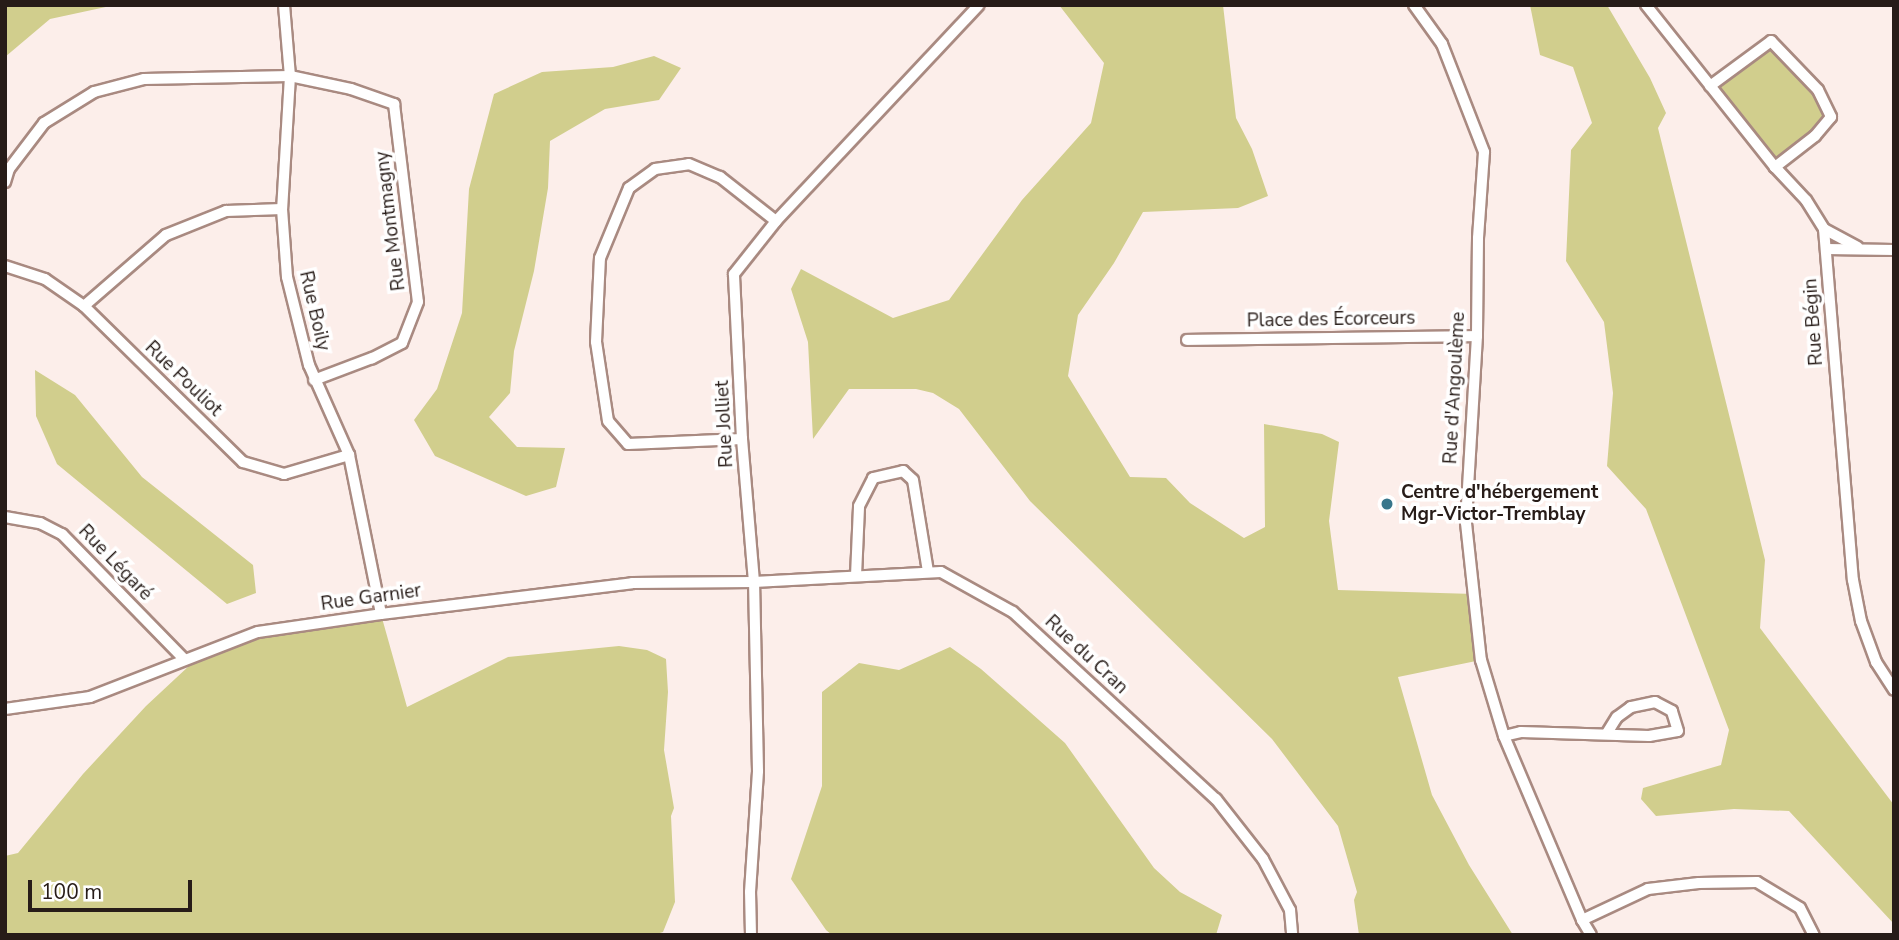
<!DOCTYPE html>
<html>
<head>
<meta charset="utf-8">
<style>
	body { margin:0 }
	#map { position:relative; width:1899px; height:940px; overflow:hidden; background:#fceeea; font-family:"Nunito Sans",sans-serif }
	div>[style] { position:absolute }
	.green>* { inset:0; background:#d1ce8d }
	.roads { filter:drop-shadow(2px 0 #a98a81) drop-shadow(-2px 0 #a98a81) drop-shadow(0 2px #a98a81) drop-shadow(0 -2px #a98a81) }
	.minor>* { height:10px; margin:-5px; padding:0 5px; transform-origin:5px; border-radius:5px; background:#fff }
	.dots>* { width:19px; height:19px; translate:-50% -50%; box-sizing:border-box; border:4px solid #fff; border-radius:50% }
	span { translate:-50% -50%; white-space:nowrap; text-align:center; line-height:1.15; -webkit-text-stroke:7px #fff; paint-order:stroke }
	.street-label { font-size:19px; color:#271c18 }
	.poi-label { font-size:19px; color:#271c18; font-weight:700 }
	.left { translate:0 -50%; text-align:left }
	.frame { position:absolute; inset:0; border:7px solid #271c18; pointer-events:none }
	.scale { position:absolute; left:28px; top:880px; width:164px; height:32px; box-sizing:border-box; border:4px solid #271c18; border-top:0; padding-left:9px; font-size:21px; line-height:24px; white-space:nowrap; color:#271c18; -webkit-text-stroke:5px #fff; paint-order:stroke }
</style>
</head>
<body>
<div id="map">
	<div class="green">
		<div style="clip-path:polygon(5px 5px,115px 5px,50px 19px,5px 57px)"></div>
		<div style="clip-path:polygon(1059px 5px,1223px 5px,1236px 118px,1252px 149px,1268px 196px,1238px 208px,1143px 212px,1114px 263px,1078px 315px,1068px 376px,1130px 477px,1166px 478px,1190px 503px,1244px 538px,1265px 527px,1264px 424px,1322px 434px,1339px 442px,1329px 521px,1338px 590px,1474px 594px,1481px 660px,1398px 677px,1432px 795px,1469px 865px,1513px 935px,1359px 935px,1354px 900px,1357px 892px,1338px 826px,1272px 739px,1030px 501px,959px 409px,933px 393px,916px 389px,849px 389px,813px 439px,808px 342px,791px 289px,801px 269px,893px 318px,949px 300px,1022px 200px,1091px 123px,1104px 63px)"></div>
		<div style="clip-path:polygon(1530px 5px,1607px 5px,1650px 78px,1666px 113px,1658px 128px,1765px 560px,1760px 628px,1894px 805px,1894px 924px,1789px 811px,1734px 809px,1656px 816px,1641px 799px,1643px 788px,1721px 765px,1729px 730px,1646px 509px,1607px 466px,1613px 393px,1604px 322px,1566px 261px,1571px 150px,1592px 123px,1573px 67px,1540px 55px)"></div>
		<div style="clip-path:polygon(1771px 41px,1818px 90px,1831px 117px,1775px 167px,1710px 86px)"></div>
		<div style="clip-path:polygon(654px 56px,681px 68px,659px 100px,605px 109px,550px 141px,548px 188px,534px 271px,514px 351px,510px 393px,489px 417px,517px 447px,565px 448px,556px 487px,526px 496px,435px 456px,414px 420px,437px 389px,462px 313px,469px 189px,494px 94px,542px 72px,613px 67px)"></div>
		<div style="clip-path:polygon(35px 370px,75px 395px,142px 477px,253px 565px,256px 593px,227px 604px,57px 464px,36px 416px)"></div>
		<div style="clip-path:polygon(382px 618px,407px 707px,508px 657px,619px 646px,647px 650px,666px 659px,668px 692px,664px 750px,674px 808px,671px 816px,675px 902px,663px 932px,653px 935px,5px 935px,5px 856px,18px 853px,83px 774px,146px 706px,190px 665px,258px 639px)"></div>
		<div style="clip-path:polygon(950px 647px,981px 669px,1065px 743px,1154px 868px,1180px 892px,1222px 915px,1216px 935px,832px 935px,826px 930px,791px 879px,822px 786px,822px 692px,859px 663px,899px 670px)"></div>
	</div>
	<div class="roads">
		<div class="minor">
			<div style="left:284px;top:5px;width:71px;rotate:85.2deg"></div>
			<div style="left:290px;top:76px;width:133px;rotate:93.4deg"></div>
			<div style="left:282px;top:209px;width:68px;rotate:85.8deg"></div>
			<div style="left:287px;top:277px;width:91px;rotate:76deg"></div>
			<div style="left:309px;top:365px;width:98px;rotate:66deg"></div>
			<div style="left:349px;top:455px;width:162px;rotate:78.6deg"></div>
			<div style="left:1414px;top:5px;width:48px;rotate:54.3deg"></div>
			<div style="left:1442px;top:44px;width:116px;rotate:68.7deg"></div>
			<div style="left:1484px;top:152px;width:86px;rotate:94deg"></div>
			<div style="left:1478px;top:238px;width:98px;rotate:90.6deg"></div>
			<div style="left:1477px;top:336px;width:187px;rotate:93.4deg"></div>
			<div style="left:1466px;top:523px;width:138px;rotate:83.8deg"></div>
			<div style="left:1481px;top:660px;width:79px;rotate:73.2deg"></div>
			<div style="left:1504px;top:736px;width:200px;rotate:67deg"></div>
			<div style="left:1582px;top:920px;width:17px;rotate:59deg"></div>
			<div style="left:1646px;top:5px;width:207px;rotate:51.5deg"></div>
			<div style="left:1775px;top:167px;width:45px;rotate:46.8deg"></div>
			<div style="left:1806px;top:200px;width:34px;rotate:58deg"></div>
			<div style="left:1824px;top:229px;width:352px;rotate:85.3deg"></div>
			<div style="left:1853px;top:580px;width:42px;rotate:79deg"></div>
			<div style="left:1861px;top:621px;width:44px;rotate:69.9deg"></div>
			<div style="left:1876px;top:662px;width:33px;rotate:57deg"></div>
			<div style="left:1710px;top:86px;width:76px;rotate:-36.4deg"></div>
			<div style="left:1771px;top:41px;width:68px;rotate:46.2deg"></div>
			<div style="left:1818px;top:90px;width:30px;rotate:64deg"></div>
			<div style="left:1831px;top:117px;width:25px;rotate:130deg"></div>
			<div style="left:1815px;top:136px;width:51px;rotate:142.2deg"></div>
			<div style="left:5px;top:182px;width:14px;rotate:-73deg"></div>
			<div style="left:9px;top:169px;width:58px;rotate:-52.7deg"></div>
			<div style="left:44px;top:123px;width:59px;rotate:-31.8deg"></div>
			<div style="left:94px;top:92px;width:52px;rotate:-14.6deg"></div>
			<div style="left:144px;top:79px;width:146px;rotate:-1.2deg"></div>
			<div style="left:290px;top:76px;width:62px;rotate:12deg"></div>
			<div style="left:351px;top:89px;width:46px;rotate:19.2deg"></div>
			<div style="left:394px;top:104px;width:199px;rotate:83.1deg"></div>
			<div style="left:418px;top:302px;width:44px;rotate:111.3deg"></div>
			<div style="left:402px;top:343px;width:34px;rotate:153deg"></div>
			<div style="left:372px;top:358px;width:62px;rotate:159.2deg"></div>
			<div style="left:1824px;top:229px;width:38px;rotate:28deg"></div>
			<div style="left:1826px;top:249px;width:68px;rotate:0.8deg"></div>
			<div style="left:5px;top:266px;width:42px;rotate:18deg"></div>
			<div style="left:45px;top:279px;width:47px;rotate:34.7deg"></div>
			<div style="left:84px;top:306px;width:223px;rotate:44.5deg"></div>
			<div style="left:243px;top:462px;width:43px;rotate:16.3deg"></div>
			<div style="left:284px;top:474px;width:68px;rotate:-16.3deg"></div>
			<div style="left:84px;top:306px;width:108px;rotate:-40.9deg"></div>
			<div style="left:166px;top:235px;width:65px;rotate:-21.8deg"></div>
			<div style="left:226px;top:211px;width:56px;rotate:-2deg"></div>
			<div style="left:1187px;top:340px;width:290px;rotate:-0.8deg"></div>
			<div style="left:742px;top:439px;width:114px;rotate:177.5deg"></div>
			<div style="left:628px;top:444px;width:30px;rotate:-131deg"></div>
			<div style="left:608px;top:421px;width:80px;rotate:-98.6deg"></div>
			<div style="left:596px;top:342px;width:84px;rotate:-87.3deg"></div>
			<div style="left:600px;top:258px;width:76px;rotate:-67.5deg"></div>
			<div style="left:629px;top:188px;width:32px;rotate:-36deg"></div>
			<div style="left:655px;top:169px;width:34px;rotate:-8deg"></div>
			<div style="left:689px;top:164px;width:34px;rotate:23deg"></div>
			<div style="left:720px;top:177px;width:71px;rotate:38.2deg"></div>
			<div style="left:5px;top:517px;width:36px;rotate:10deg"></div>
			<div style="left:40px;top:523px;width:25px;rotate:27deg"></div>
			<div style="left:62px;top:534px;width:175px;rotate:45.7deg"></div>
			<div style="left:856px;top:576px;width:70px;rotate:-87.5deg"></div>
			<div style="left:859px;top:506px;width:31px;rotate:-63deg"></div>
			<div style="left:873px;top:478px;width:31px;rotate:-13deg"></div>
			<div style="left:903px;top:471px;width:13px;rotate:42deg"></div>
			<div style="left:913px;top:480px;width:93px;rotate:80.7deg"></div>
			<div style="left:5px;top:709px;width:86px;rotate:-8deg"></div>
			<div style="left:90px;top:697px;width:180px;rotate:-21.2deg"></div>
			<div style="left:258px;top:632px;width:124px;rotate:-8.3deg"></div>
			<div style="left:381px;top:614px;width:253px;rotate:-7deg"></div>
			<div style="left:632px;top:583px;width:122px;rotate:-0.5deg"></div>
			<div style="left:754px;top:582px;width:187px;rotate:-3.1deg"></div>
			<div style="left:941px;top:572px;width:82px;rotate:29.1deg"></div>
			<div style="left:1013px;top:612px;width:276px;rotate:42.7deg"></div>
			<div style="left:1216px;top:799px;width:76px;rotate:51.9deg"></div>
			<div style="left:1263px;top:859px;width:58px;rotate:62.1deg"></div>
			<div style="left:1290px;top:910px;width:25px;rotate:85deg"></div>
			<div style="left:1504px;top:736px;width:17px;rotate:-13deg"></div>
			<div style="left:1521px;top:732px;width:128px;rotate:1.8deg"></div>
			<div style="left:1649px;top:736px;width:29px;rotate:-10deg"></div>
			<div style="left:1678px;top:731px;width:21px;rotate:-107deg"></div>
			<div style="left:1672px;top:711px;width:19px;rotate:-152deg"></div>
			<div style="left:1655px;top:702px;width:25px;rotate:168deg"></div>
			<div style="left:1631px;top:707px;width:17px;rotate:144deg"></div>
			<div style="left:1617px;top:717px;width:19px;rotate:122deg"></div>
			<div style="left:1582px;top:920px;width:73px;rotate:-25.2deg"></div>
			<div style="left:1648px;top:889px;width:51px;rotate:-6.7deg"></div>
			<div style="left:1699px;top:883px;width:58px;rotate:-1deg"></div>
			<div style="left:1757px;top:882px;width:50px;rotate:31.2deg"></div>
			<div style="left:1800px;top:908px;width:30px;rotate:63deg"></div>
			<div style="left:751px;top:935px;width:43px;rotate:-91.3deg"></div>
			<div style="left:750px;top:892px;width:121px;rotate:-86.2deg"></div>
			<div style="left:758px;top:771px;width:189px;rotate:-91.2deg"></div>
			<div style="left:754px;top:582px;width:144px;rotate:-94.8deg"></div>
			<div style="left:742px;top:439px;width:165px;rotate:-92.8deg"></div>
			<div style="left:734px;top:274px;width:68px;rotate:-51.6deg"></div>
			<div style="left:776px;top:221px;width:296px;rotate:-46.8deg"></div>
		</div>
	</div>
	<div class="dots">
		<div style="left:1387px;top:504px;background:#38768b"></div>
	</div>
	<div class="street-label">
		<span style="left:391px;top:221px;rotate:-97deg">Rue Montmagny</span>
		<span style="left:314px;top:311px;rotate:77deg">Rue Boily</span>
		<span style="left:1331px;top:320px;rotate:-1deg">Place des Écorceurs</span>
		<span style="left:1814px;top:322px;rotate:-94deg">Rue Bégin</span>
		<span style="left:183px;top:379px;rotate:44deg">Rue Pouliot</span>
		<span style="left:1455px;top:388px;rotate:-87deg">Rue d'Angoulème</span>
		<span style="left:725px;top:424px;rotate:-93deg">Rue Jolliet</span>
		<span style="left:115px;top:563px;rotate:46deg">Rue Légaré</span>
		<span style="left:371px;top:598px;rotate:-8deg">Rue Garnier</span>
		<span style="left:1086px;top:655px;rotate:43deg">Rue du Cran</span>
	</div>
	<div class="poi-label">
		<span class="left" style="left:1401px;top:504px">Centre d'hébergement<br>Mgr-Victor-Tremblay</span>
	</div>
	<div class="frame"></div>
	<div class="scale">100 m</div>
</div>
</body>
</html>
